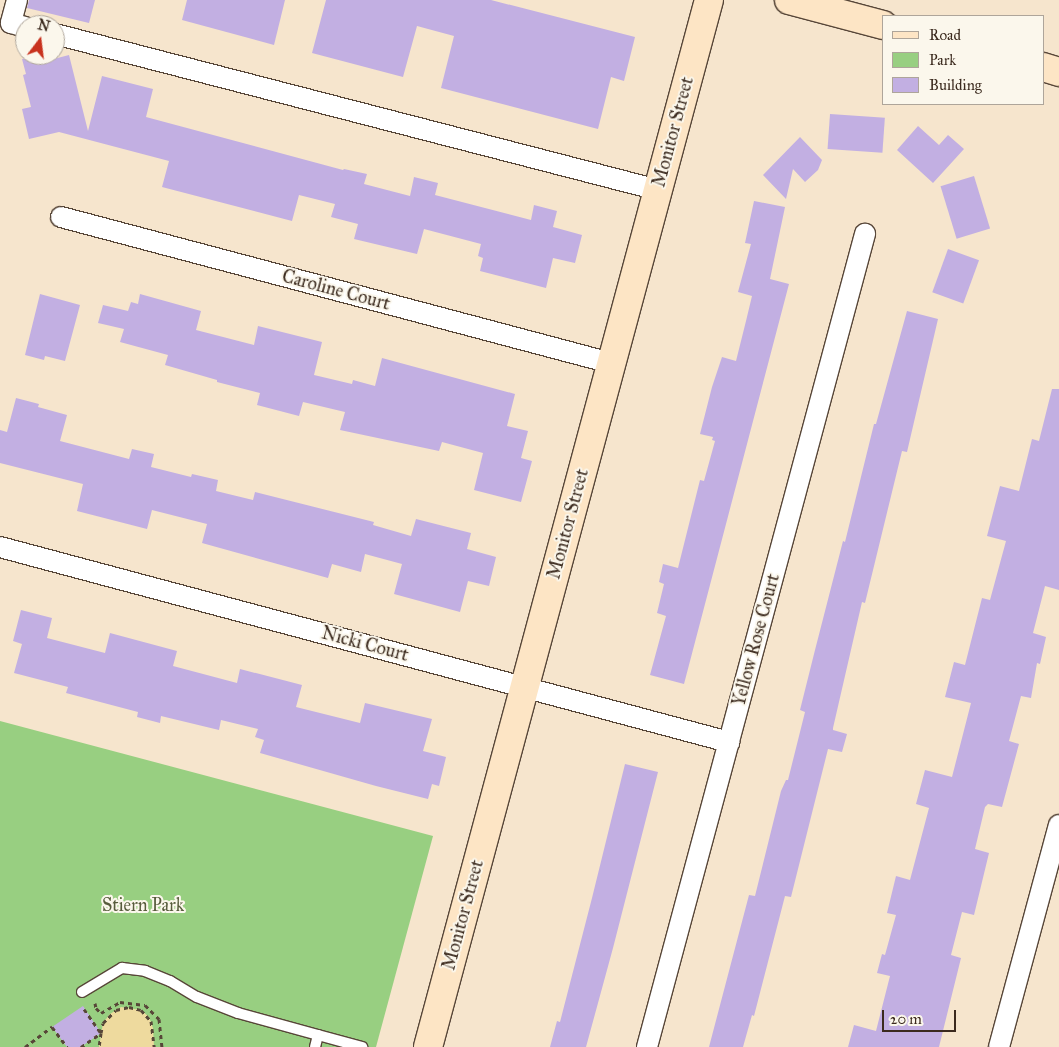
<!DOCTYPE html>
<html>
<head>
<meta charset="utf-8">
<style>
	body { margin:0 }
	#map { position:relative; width:1059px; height:1047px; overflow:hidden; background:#f6e5cd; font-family:"IM FELL Great Primer",serif }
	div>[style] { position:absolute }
	.green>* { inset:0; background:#98cf81 }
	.sand>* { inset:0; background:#eeda9e }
	.building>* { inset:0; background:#c2afe2; transform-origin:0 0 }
	.path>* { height:3px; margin-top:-1.5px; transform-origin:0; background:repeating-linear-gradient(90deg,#574638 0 4px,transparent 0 8px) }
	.roads { filter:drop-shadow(1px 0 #574638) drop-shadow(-1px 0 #574638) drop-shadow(0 1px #574638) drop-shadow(0 -1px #574638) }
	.lane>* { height:10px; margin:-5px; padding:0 5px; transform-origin:5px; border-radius:5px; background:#fff }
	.street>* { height:20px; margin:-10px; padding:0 10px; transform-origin:10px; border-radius:10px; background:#fff }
	.secondary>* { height:28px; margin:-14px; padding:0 14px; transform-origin:14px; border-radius:14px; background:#fde5c5 }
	span { translate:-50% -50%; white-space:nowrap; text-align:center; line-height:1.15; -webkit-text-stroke:4px #fbf7ec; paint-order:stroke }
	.street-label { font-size:18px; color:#3b2a1e }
	.park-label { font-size:18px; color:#575c3c }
	.legend { position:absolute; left:882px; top:15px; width:162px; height:90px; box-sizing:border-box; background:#fbf7ec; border:1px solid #aea59a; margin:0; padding:6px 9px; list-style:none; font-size:15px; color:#3b2a1e }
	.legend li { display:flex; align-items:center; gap:10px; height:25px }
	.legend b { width:25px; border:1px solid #aea59a }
	.north { position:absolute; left:15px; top:15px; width:50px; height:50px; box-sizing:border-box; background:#fbf7ec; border:1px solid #aea59a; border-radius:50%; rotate:15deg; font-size:14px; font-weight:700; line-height:20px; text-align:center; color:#3b2a1e }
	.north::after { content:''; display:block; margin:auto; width:18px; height:22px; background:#c8321e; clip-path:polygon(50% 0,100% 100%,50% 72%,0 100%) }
	.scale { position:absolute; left:882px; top:1010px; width:74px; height:22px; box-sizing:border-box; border:2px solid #3b2a1e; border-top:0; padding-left:6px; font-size:15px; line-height:18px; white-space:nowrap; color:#3b2a1e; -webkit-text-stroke:4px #fbf7ec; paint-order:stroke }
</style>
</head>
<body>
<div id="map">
	<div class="green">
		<div style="clip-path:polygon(0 721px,433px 836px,376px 1047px,0 1047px)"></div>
	</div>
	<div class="sand">
		<div style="clip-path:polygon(121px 1007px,141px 1010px,149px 1017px,153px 1028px,154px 1047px,99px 1047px,103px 1023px,110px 1014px)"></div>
	</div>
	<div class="building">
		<div style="clip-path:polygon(29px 0,95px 0,89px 23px,27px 8px)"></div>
		<div style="clip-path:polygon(187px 0,285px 0,274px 45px,182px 20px)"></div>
		<div style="clip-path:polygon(326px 0,491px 0,635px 37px,624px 81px,611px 77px,598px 129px,441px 88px,454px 36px,417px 26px,403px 77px,312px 53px)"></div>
		<div style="clip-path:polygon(38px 55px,45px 55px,46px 61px,69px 55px,88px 131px,102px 76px,153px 89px,146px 117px,343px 170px,344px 169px,367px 174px,364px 184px,410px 196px,414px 177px,438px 183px,435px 195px,531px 220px,534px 205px,557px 211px,553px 227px,582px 235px,575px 263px,553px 258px,546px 288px,480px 271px,483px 258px,478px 256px,481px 244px,424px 229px,417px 254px,354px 239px,358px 224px,331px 217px,335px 204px,299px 195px,292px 221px,162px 187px,169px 161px,59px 132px,29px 139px,22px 109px,31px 107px,23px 75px,26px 74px,22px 59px)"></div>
		<div style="left:830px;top:114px;width:55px;height:35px;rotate:4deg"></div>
		<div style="clip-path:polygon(918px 126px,939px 145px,948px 135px,964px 149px,933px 183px,897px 150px)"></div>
		<div style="clip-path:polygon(800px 137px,822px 160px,818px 170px,805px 182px,793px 169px,786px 199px,763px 175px)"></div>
		<div style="left:974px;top:176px;width:55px;height:35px;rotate:73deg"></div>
		<div style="clip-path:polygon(754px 201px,785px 207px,770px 279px,789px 284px,684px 684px,650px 675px,666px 616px,657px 613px,664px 584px,659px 582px,663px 564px,678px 568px,700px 480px,704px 481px,715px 441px,712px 440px,713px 437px,700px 434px,712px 387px,722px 357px,736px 361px,746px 321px,752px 296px,738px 292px,751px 244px,745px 243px)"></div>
		<div style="left:948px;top:249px;width:33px;height:46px;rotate:20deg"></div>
		<div style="clip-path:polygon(40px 294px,80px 305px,65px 361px,45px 356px,44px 360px,25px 355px)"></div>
		<div style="clip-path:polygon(140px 294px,201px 311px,196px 330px,254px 345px,258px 326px,322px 342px,314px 375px,352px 384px,353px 380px,375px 386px,382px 358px,515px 394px,507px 426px,528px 431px,521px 458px,532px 461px,521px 502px,474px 490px,483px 453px,442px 442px,439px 451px,340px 430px,345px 412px,303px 402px,299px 416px,257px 405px,260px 393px,217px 382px,217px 380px,165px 365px,168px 355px,120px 342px,124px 329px,98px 323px,103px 305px,128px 311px,131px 302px,138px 304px)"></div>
		<div style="clip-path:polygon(907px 311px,938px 319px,907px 452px,902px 451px,865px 603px,862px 602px,833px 728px,833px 730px,847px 734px,842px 752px,828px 749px,791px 897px,785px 896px,754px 1016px,752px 1015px,743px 1047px,709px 1047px,749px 895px,755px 896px,781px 791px,786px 780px,788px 780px,805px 712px,800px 710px,815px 650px,843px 541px,845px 542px,874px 424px,876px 424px)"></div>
		<div style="clip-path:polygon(1052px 389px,1059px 389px,1059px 590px,1045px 586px,1033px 633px,1046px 637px,1040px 664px,1037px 663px,1031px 698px,1021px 696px,1009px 741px,1019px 744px,1002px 807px,988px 804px,985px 807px,975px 849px,989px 853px,974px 915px,962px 912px,951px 955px,961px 958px,939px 1047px,848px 1047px,854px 1025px,876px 1031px,890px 976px,877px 973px,882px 954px,885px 955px,896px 915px,887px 913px,896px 876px,910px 880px,929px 808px,916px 804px,925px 770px,952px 777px,971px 703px,945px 697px,954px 662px,965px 665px,982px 598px,990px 600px,1006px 541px,987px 536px,1000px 486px,1019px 491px,1032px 439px,1039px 441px)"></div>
		<div style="clip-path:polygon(16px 398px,39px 404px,38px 407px,67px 415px,60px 441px,129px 459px,132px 449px,154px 454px,151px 467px,191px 477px,192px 474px,218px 480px,216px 491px,253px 500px,255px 492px,374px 522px,373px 525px,411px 536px,416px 519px,471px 533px,467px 549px,496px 557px,489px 586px,468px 581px,460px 612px,394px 594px,402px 564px,365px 554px,361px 572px,332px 564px,328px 578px,202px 543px,207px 524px,152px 510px,147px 529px,77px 511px,83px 484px,0 463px,0 430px,7px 432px)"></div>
		<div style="clip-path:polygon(21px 610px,52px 618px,47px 638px,105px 653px,110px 633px,177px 651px,173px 666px,237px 683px,240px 669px,302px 685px,296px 707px,360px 723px,365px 703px,432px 719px,423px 751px,446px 757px,439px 786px,432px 784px,428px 799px,376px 786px,260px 753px,264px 740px,255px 737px,258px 729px,221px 720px,219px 730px,161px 716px,160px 723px,137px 717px,138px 712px,66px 693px,68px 687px,14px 673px,22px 644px,13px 641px)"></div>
		<div style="clip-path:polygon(625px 764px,658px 772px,613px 948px,586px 1047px,550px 1047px,557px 1021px,560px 1022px,592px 898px)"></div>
		<div style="clip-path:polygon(83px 1006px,101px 1033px,81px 1047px,67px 1047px,52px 1027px)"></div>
	</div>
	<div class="path">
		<div style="left:95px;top:1003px;width:5px;rotate:79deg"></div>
		<div style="left:96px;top:1008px;width:7px;rotate:45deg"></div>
		<div style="left:101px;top:1013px;width:22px;rotate:-30deg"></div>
		<div style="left:120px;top:1002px;width:25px;rotate:7deg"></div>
		<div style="left:145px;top:1005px;width:20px;rotate:45deg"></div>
		<div style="left:159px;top:1019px;width:28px;rotate:84deg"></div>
		<div style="left:84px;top:1009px;width:29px;rotate:55deg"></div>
		<div style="left:101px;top:1033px;width:10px;rotate:-79deg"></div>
		<div style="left:103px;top:1023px;width:18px;rotate:-45deg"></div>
		<div style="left:116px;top:1010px;width:13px;rotate:-13deg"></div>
		<div style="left:129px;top:1007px;width:12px;rotate:14deg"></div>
		<div style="left:141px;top:1010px;width:15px;rotate:48deg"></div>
		<div style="left:151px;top:1021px;width:26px;rotate:83deg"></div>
		<div style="left:25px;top:1047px;width:34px;rotate:-37deg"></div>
		<div style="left:52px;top:1027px;width:25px;rotate:53deg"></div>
		<div style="left:81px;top:1047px;width:24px;rotate:-35deg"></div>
		<div style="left:101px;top:1033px;width:14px;rotate:98deg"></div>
	</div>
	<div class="roads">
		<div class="lane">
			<div style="left:82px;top:992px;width:47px;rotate:-31deg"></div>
			<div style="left:122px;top:968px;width:23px;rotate:7deg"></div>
			<div style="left:145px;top:971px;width:27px;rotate:22deg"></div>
			<div style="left:170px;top:981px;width:31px;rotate:31deg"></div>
			<div style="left:197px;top:997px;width:44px;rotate:21.3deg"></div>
			<div style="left:238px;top:1013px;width:83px;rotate:15.4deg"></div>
			<div style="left:315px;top:1047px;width:12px;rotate:-76deg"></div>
			<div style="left:318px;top:1035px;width:46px;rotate:15.3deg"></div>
		</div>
		<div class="street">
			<div style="left:17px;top:0;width:24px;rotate:105deg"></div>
			<div style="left:11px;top:23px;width:15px;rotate:16deg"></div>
			<div style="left:55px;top:34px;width:623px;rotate:14.5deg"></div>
			<div style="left:61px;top:217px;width:569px;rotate:14.87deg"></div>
			<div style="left:0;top:547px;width:755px;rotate:14.98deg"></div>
			<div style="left:647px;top:1047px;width:842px;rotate:-74.99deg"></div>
			<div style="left:999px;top:1047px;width:230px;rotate:-74.9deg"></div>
		</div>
		<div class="secondary">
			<div style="left:789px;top:0;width:97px;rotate:14.9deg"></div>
			<div style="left:1043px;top:67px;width:17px;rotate:17deg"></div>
			<div style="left:428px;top:1047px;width:1084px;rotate:-74.98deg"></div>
		</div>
	</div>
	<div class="street-label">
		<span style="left:673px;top:132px;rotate:-75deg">Monitor Street</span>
		<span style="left:336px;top:290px;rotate:15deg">Caroline Court</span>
		<span style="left:568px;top:524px;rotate:-75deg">Monitor Street</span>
		<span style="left:756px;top:640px;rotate:-75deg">Yellow Rose Court</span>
		<span style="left:365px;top:644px;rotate:15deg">Nicki Court</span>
		<span style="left:463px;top:915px;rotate:-75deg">Monitor Street</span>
	</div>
	<div class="park-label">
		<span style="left:143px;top:905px">Stiern Park</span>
	</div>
	<ul class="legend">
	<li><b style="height:6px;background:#fde5c5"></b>Road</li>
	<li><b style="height:14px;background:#98cf81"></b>Park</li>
	<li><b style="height:14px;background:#c2afe2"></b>Building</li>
	</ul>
	<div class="north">N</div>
	<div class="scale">20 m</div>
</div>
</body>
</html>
